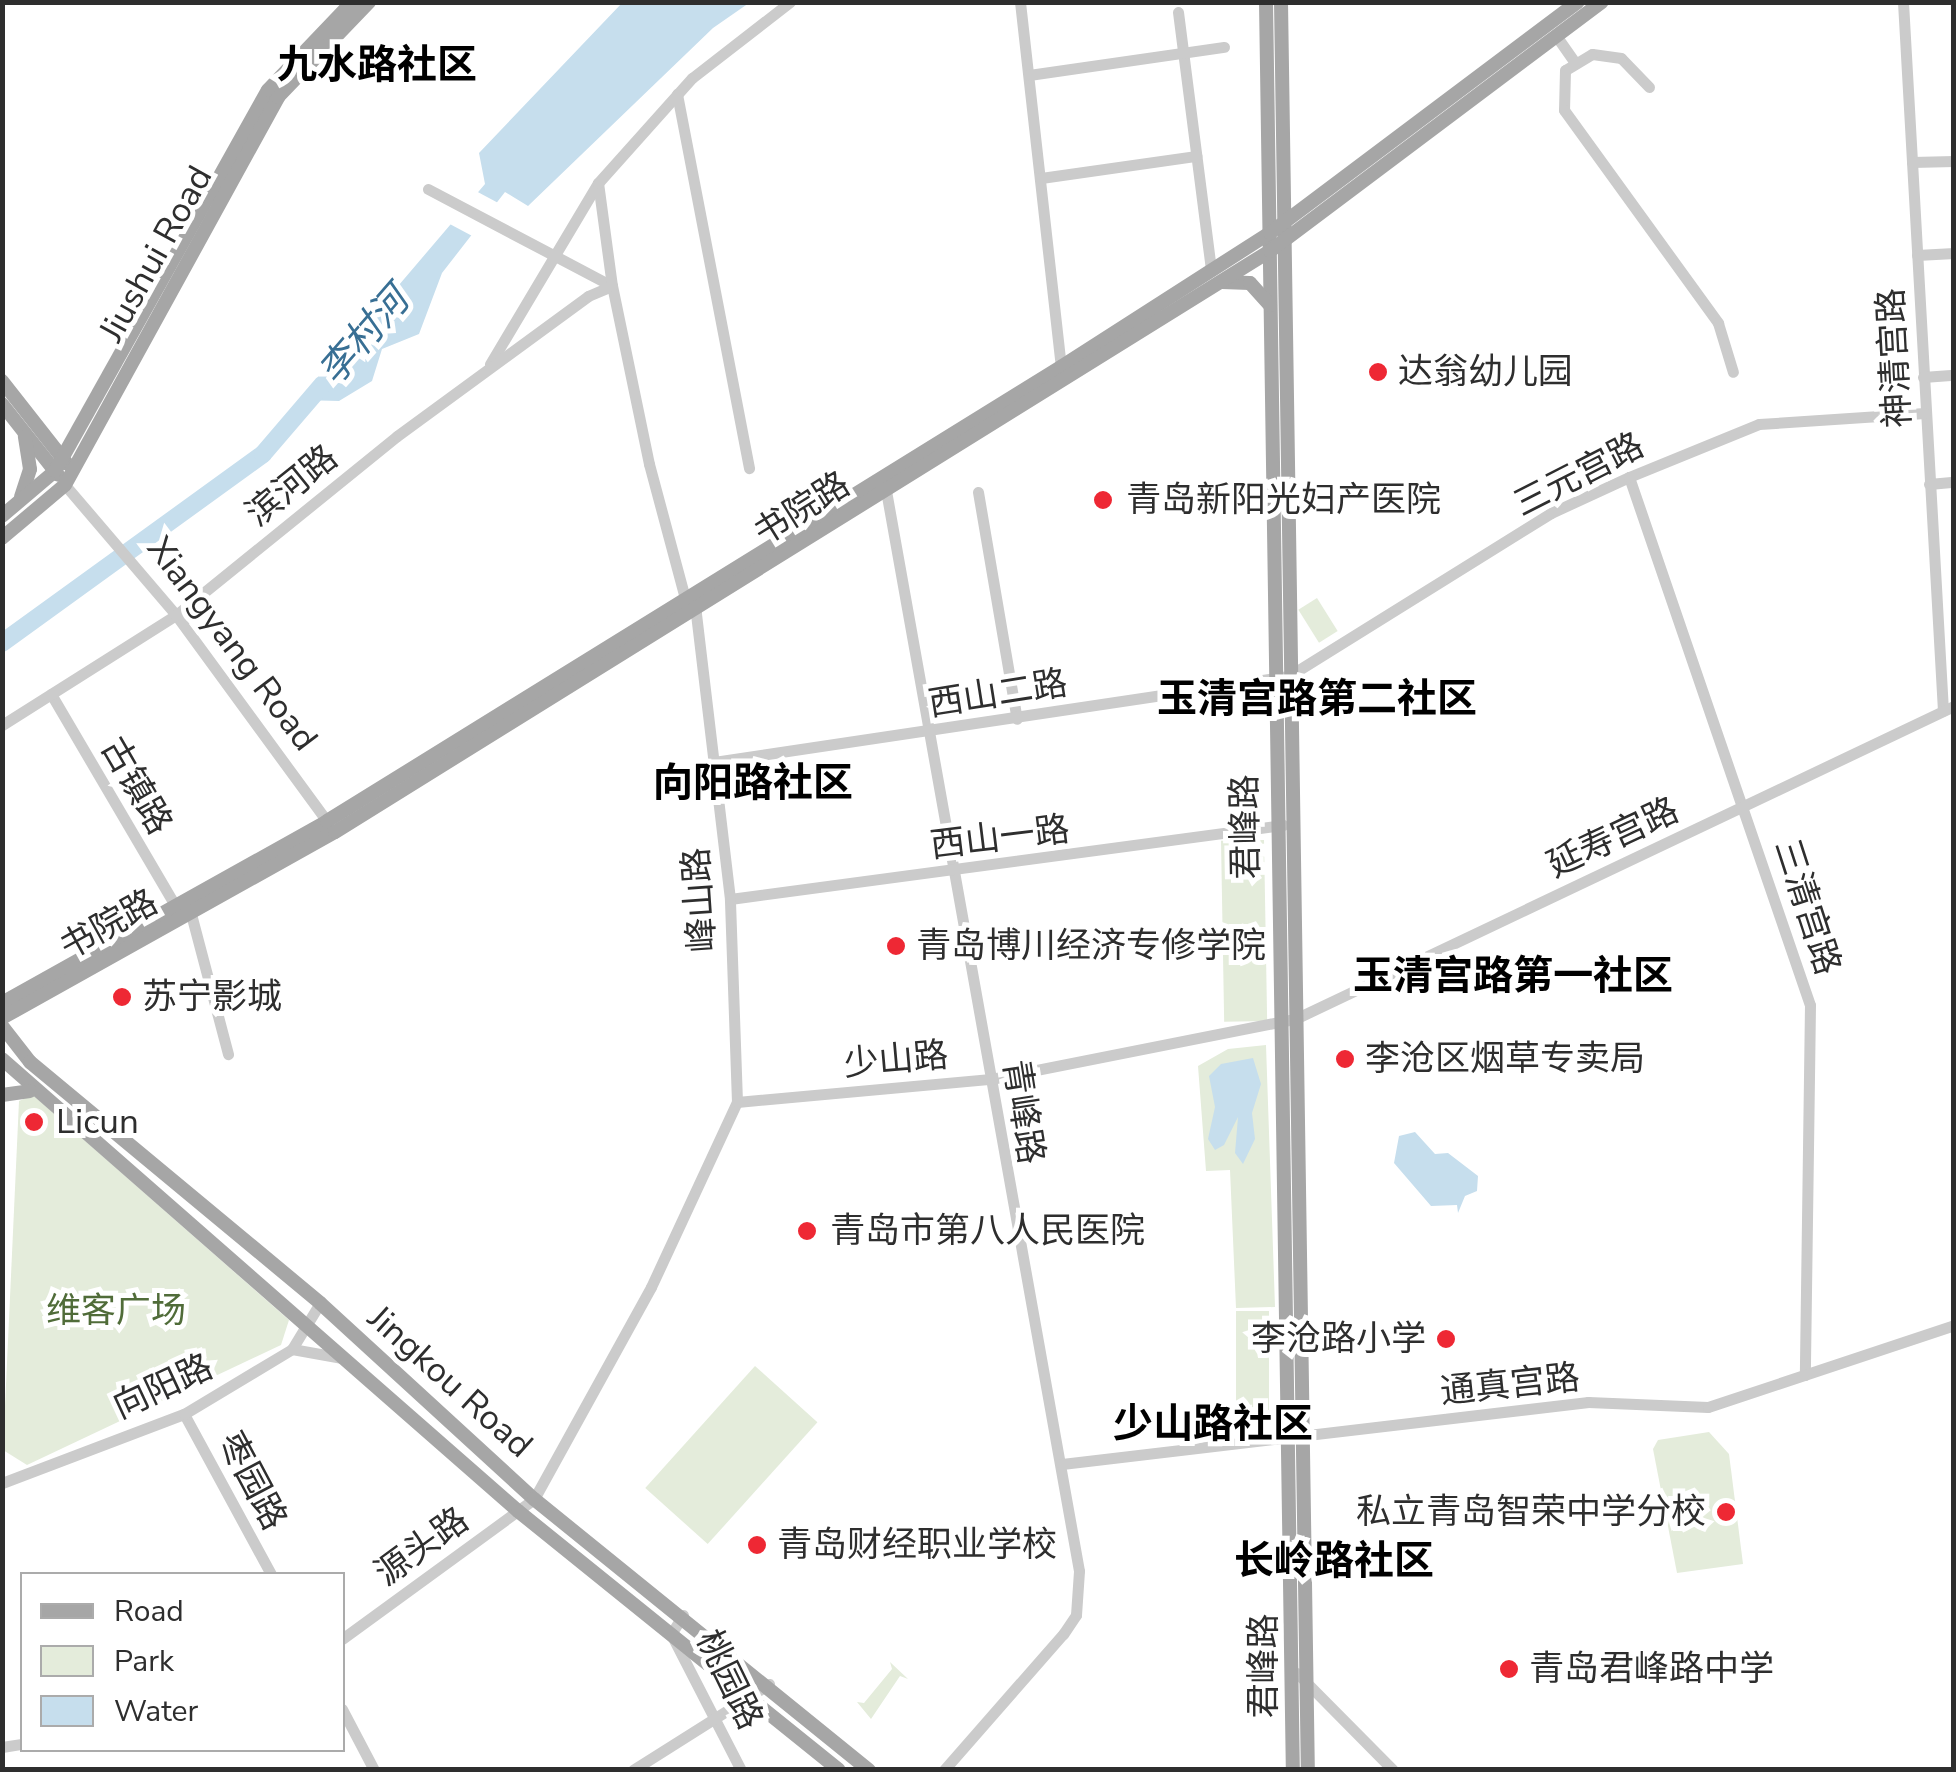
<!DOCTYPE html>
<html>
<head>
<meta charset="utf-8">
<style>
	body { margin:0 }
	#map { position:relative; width:1956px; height:1772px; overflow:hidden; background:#fff; font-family:"Nunito Sans","Noto Sans SC",sans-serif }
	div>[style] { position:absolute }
	.green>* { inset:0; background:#e4ecdb; transform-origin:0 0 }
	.water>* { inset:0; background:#c6deed }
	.pier>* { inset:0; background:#fff }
	.river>* { height:18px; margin:-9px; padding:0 9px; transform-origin:9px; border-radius:9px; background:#c6deed }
	.minor>* { height:11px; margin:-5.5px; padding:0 5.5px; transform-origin:5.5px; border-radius:5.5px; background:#cbcbcb }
	.major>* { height:14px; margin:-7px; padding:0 7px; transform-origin:7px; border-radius:7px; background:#a6a6a6 }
	.dots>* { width:28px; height:28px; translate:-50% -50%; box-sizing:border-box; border:5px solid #fff; border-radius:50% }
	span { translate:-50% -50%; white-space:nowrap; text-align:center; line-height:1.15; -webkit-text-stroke:10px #fff; paint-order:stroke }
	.street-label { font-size:35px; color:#2e2e2e }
	.poi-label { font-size:35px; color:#2e2e2e }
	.left { translate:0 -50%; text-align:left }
	.right { translate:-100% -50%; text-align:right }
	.park-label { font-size:35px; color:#506c39 }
	.water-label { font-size:38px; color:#386f94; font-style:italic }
	.quarter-label { font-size:40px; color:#000; font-weight:700 }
	.frame { position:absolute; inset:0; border:5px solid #2e2e2e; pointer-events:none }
	.legend { position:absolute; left:20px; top:1572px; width:325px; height:180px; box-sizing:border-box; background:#fff; border:2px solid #ababab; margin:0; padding:12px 18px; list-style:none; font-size:30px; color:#2e2e2e }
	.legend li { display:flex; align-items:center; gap:20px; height:50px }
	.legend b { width:50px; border:2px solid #ababab }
</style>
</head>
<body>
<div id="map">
	<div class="green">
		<div style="left:1317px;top:598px;width:39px;height:22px;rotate:58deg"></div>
		<div style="left:1264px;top:840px;width:181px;height:43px;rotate:89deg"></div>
		<div style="clip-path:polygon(1266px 1045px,1275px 1307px,1236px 1308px,1230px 1170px,1206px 1171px,1198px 1066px,1228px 1049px)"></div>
		<div style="clip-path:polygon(33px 1095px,289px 1320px,281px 1345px,27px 1465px,3px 1450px,19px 1101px)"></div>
		<div style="left:1236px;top:1311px;width:33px;height:103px"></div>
		<div style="left:755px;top:1366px;width:84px;height:164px;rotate:42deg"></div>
		<div style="clip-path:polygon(1709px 1432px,1729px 1454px,1743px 1564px,1677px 1573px,1653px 1449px,1658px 1440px)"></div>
		<div style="clip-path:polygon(890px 1662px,908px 1679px,900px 1676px,871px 1719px,857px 1702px,864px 1703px,892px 1669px)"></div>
	</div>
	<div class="water">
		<div style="clip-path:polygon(622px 3px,749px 3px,713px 28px,528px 206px,505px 192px,442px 273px,419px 334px,382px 349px,372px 381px,339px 401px,301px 400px,485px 184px,479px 153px)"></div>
		<div style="clip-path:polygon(1253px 1058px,1261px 1084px,1252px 1113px,1255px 1139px,1243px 1164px,1235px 1153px,1238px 1117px,1224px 1145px,1215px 1150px,1208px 1139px,1215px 1107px,1209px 1076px,1221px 1064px)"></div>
		<div style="clip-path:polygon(1415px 1132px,1435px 1154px,1448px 1153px,1478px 1176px,1477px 1191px,1465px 1196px,1458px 1213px,1457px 1205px,1431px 1206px,1394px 1163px,1399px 1136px)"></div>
	</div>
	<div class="pier">
		<div style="clip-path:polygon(474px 190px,502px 205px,476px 238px,446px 222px)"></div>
	</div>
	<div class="river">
		<div style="left:2px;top:643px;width:322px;rotate:-35.9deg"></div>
		<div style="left:263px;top:454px;width:92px;rotate:-49.4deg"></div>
	</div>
	<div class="minor">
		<div style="left:1020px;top:2px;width:367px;rotate:83.6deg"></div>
		<div style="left:1903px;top:2px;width:710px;rotate:86.77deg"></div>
		<div style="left:1178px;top:12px;width:261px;rotate:82.7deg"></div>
		<div style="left:1557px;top:37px;width:29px;rotate:55deg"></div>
		<div style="left:1029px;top:75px;width:197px;rotate:-8.2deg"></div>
		<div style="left:1649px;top:87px;width:40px;rotate:-134deg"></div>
		<div style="left:1621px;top:58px;width:29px;rotate:-172deg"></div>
		<div style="left:1592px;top:54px;width:31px;rotate:149deg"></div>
		<div style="left:1565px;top:70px;width:40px;rotate:91.4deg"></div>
		<div style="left:1564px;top:110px;width:263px;rotate:54.1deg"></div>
		<div style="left:1718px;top:323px;width:51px;rotate:73deg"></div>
		<div style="left:677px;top:94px;width:381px;rotate:79.1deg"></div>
		<div style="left:1912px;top:162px;width:42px;rotate:-1.4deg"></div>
		<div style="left:1041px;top:178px;width:157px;rotate:-8.1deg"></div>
		<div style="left:428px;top:189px;width:208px;rotate:27.8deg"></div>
		<div style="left:1917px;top:255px;width:37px;rotate:-3deg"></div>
		<div style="left:490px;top:364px;width:211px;rotate:-59.2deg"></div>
		<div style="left:1923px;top:377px;width:31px;rotate:-4deg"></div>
		<div style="left:1629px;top:477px;width:558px;rotate:71.08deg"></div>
		<div style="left:1810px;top:1005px;width:370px;rotate:90.8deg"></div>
		<div style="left:1929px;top:484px;width:25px;rotate:-5deg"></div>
		<div style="left:65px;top:485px;width:171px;rotate:49.5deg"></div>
		<div style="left:176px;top:615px;width:255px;rotate:53.8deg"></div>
		<div style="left:885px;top:485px;width:1103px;rotate:79.87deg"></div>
		<div style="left:1079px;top:1571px;width:44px;rotate:93.9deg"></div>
		<div style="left:1076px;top:1615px;width:23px;rotate:124deg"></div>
		<div style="left:1063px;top:1634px;width:181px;rotate:131.2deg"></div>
		<div style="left:978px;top:492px;width:230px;rotate:80.3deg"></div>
		<div style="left:51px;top:694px;width:245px;rotate:59.6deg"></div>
		<div style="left:2px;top:725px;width:206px;rotate:-32.3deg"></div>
		<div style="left:176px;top:615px;width:284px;rotate:-39deg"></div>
		<div style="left:397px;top:436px;width:237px;rotate:-36.2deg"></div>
		<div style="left:588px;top:296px;width:26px;rotate:-23deg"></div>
		<div style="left:714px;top:762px;width:581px;rotate:-8.51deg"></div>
		<div style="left:1289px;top:676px;width:309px;rotate:-31.9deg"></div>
		<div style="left:1551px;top:513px;width:86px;rotate:-24.8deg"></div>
		<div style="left:1629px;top:477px;width:140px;rotate:-22.2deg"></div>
		<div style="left:1759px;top:424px;width:166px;rotate:-3.8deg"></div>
		<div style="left:730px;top:899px;width:558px;rotate:-7.62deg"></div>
		<div style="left:191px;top:914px;width:145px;rotate:75.2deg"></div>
		<div style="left:737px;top:1102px;width:255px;rotate:-5.2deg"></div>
		<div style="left:991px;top:1079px;width:310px;rotate:-11.2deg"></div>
		<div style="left:1295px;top:1019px;width:730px;rotate:-25.41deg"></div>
		<div style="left:292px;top:1349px;width:51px;rotate:10.2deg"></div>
		<div style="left:184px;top:1414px;width:182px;rotate:61.5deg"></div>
		<div style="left:1062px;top:1464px;width:530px;rotate:-6.72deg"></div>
		<div style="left:1588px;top:1402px;width:120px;rotate:2.4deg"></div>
		<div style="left:1708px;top:1407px;width:259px;rotate:-18.4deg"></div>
		<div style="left:2px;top:1483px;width:195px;rotate:-20.8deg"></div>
		<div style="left:184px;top:1414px;width:126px;rotate:-31deg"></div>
		<div style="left:292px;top:1349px;width:54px;rotate:-58.7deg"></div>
		<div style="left:683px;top:1615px;width:22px;rotate:122deg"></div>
		<div style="left:671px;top:1634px;width:153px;rotate:62.8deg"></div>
		<div style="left:342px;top:1639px;width:238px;rotate:-36.1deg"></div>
		<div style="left:534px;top:1499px;width:242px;rotate:-61.1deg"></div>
		<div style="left:651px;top:1287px;width:204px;rotate:-65.1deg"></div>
		<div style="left:737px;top:1102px;width:203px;rotate:-92deg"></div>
		<div style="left:730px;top:899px;width:288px;rotate:-96.8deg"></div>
		<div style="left:696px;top:613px;width:15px;rotate:-132deg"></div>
		<div style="left:686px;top:602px;width:143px;rotate:-105deg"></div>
		<div style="left:649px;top:464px;width:182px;rotate:-101.7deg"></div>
		<div style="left:612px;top:286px;width:104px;rotate:-97.7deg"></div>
		<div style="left:598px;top:183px;width:141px;rotate:-48.2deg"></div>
		<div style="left:692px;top:78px;width:124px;rotate:-37.8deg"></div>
		<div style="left:1297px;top:1673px;width:136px;rotate:45.3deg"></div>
		<div style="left:342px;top:1709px;width:69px;rotate:62.3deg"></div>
		<div style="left:2px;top:1747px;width:20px;rotate:-9deg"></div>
		<div style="left:633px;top:1770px;width:161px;rotate:-32.3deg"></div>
	</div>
	<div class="major">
		<div style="left:1266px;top:2px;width:1768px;rotate:89.13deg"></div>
		<div style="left:1281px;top:2px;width:1768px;rotate:89.13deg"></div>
		<div style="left:1222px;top:282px;width:28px;rotate:2deg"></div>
		<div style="left:1250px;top:283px;width:30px;rotate:48deg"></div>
		<div style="left:2px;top:381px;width:105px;rotate:51.9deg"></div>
		<div style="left:2px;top:404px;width:90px;rotate:51.7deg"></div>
		<div style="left:21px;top:497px;width:29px;rotate:-72deg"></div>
		<div style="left:30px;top:469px;width:33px;rotate:-99deg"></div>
		<div style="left:2px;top:516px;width:70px;rotate:-40.3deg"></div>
		<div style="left:55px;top:471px;width:436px;rotate:-60.8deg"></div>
		<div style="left:268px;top:90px;width:122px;rotate:-46.3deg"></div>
		<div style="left:2px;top:538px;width:82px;rotate:-40.1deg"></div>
		<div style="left:65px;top:485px;width:443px;rotate:-61.2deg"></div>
		<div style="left:278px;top:97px;width:132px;rotate:-46.2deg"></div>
		<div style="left:2px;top:1003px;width:372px;rotate:-29.2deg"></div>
		<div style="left:327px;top:821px;width:863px;rotate:-31.74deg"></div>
		<div style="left:1061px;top:367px;width:248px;rotate:-32.7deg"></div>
		<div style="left:1270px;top:233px;width:385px;rotate:-36.9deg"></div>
		<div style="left:2px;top:1018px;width:381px;rotate:-29.2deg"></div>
		<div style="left:335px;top:832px;width:1101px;rotate:-31.86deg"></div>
		<div style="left:1270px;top:251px;width:415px;rotate:-36.9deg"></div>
		<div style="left:2px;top:1026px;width:46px;rotate:52.1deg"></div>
		<div style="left:30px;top:1062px;width:377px;rotate:39.7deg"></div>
		<div style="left:320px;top:1303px;width:290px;rotate:42.5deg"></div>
		<div style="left:534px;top:1499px;width:431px;rotate:39deg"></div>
		<div style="left:2px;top:1059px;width:686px;rotate:41.22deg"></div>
		<div style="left:518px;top:1511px;width:412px;rotate:38.9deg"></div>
		<div style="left:2px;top:1095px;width:28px;rotate:-8deg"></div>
	</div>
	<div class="dots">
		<div style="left:1378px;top:372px;background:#ee2834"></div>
		<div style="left:1103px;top:500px;background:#ee2834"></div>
		<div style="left:896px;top:946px;background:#ee2834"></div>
		<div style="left:122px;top:997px;background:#ee2834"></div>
		<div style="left:1345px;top:1059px;background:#ee2834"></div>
		<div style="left:34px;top:1122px;background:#ee2834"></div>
		<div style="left:807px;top:1231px;background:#ee2834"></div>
		<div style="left:1446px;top:1339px;background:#ee2834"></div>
		<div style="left:1726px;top:1512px;background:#ee2834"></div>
		<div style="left:757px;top:1545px;background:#ee2834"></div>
		<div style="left:1509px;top:1669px;background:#ee2834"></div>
	</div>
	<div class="street-label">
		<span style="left:156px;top:254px;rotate:-61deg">Jiushui Road</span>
		<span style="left:1895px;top:358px;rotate:-93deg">神清宫路</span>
		<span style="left:1579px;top:475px;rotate:-27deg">三元宫路</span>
		<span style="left:292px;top:486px;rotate:-39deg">滨河路</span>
		<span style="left:802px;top:509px;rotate:-32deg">书院路</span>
		<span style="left:232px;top:644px;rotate:53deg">Xiangyang Road</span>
		<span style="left:998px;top:694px;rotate:-9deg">西山二路</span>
		<span style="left:136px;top:786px;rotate:60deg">古镇路</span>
		<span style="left:1246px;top:827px;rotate:-91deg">君峰路</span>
		<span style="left:1000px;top:838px;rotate:-7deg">西山一路</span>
		<span style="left:1613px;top:838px;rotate:-25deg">延寿宫路</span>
		<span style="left:700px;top:900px;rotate:-94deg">峰山路</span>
		<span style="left:1807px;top:907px;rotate:72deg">三清宫路</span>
		<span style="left:109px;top:925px;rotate:-29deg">书院路</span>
		<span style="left:896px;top:1060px;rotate:-5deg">少山路</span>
		<span style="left:1023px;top:1112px;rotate:81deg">青峰路</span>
		<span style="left:450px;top:1382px;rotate:42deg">Jingkou Road</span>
		<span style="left:1510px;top:1385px;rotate:-6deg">通真宫路</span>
		<span style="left:163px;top:1387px;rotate:-25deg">向阳路</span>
		<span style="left:252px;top:1481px;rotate:62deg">枣园路</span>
		<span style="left:422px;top:1547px;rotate:-36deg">源头路</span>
		<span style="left:1264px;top:1666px;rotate:-90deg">君峰路</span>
		<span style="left:729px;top:1680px;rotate:64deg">桃园路</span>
	</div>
	<div class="poi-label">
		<span class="left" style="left:1398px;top:372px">达翁幼儿园</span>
		<span class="left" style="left:1126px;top:500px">青岛新阳光妇产医院</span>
		<span class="left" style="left:916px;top:946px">青岛博川经济专修学院</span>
		<span class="left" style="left:142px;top:997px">苏宁影城</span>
		<span class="left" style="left:1365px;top:1059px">李沧区烟草专卖局</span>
		<span class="left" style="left:56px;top:1122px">Licun</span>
		<span class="left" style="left:830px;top:1231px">青岛市第八人民医院</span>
		<span class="right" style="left:1426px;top:1339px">李沧路小学</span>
		<span class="right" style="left:1706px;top:1512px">私立青岛智荣中学分校</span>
		<span class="left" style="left:777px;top:1545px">青岛财经职业学校</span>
		<span class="left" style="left:1529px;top:1669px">青岛君峰路中学</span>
	</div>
	<div class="park-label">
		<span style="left:116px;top:1311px">维客广场</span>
	</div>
	<div class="water-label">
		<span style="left:364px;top:336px;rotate:-49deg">李村河</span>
	</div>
	<div class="quarter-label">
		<span style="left:377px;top:65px">九水路社区</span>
		<span style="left:1317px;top:699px">玉清宫路第二社区</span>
		<span style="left:753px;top:783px">向阳路社区</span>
		<span style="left:1513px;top:976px">玉清宫路第一社区</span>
		<span style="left:1213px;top:1424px">少山路社区</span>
		<span style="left:1334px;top:1561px">长岭路社区</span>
	</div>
	<div class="frame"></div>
	<ul class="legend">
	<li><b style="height:12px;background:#a6a6a6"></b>Road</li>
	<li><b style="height:28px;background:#e4ecdb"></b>Park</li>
	<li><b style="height:28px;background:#c6deed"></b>Water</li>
	</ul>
</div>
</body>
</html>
